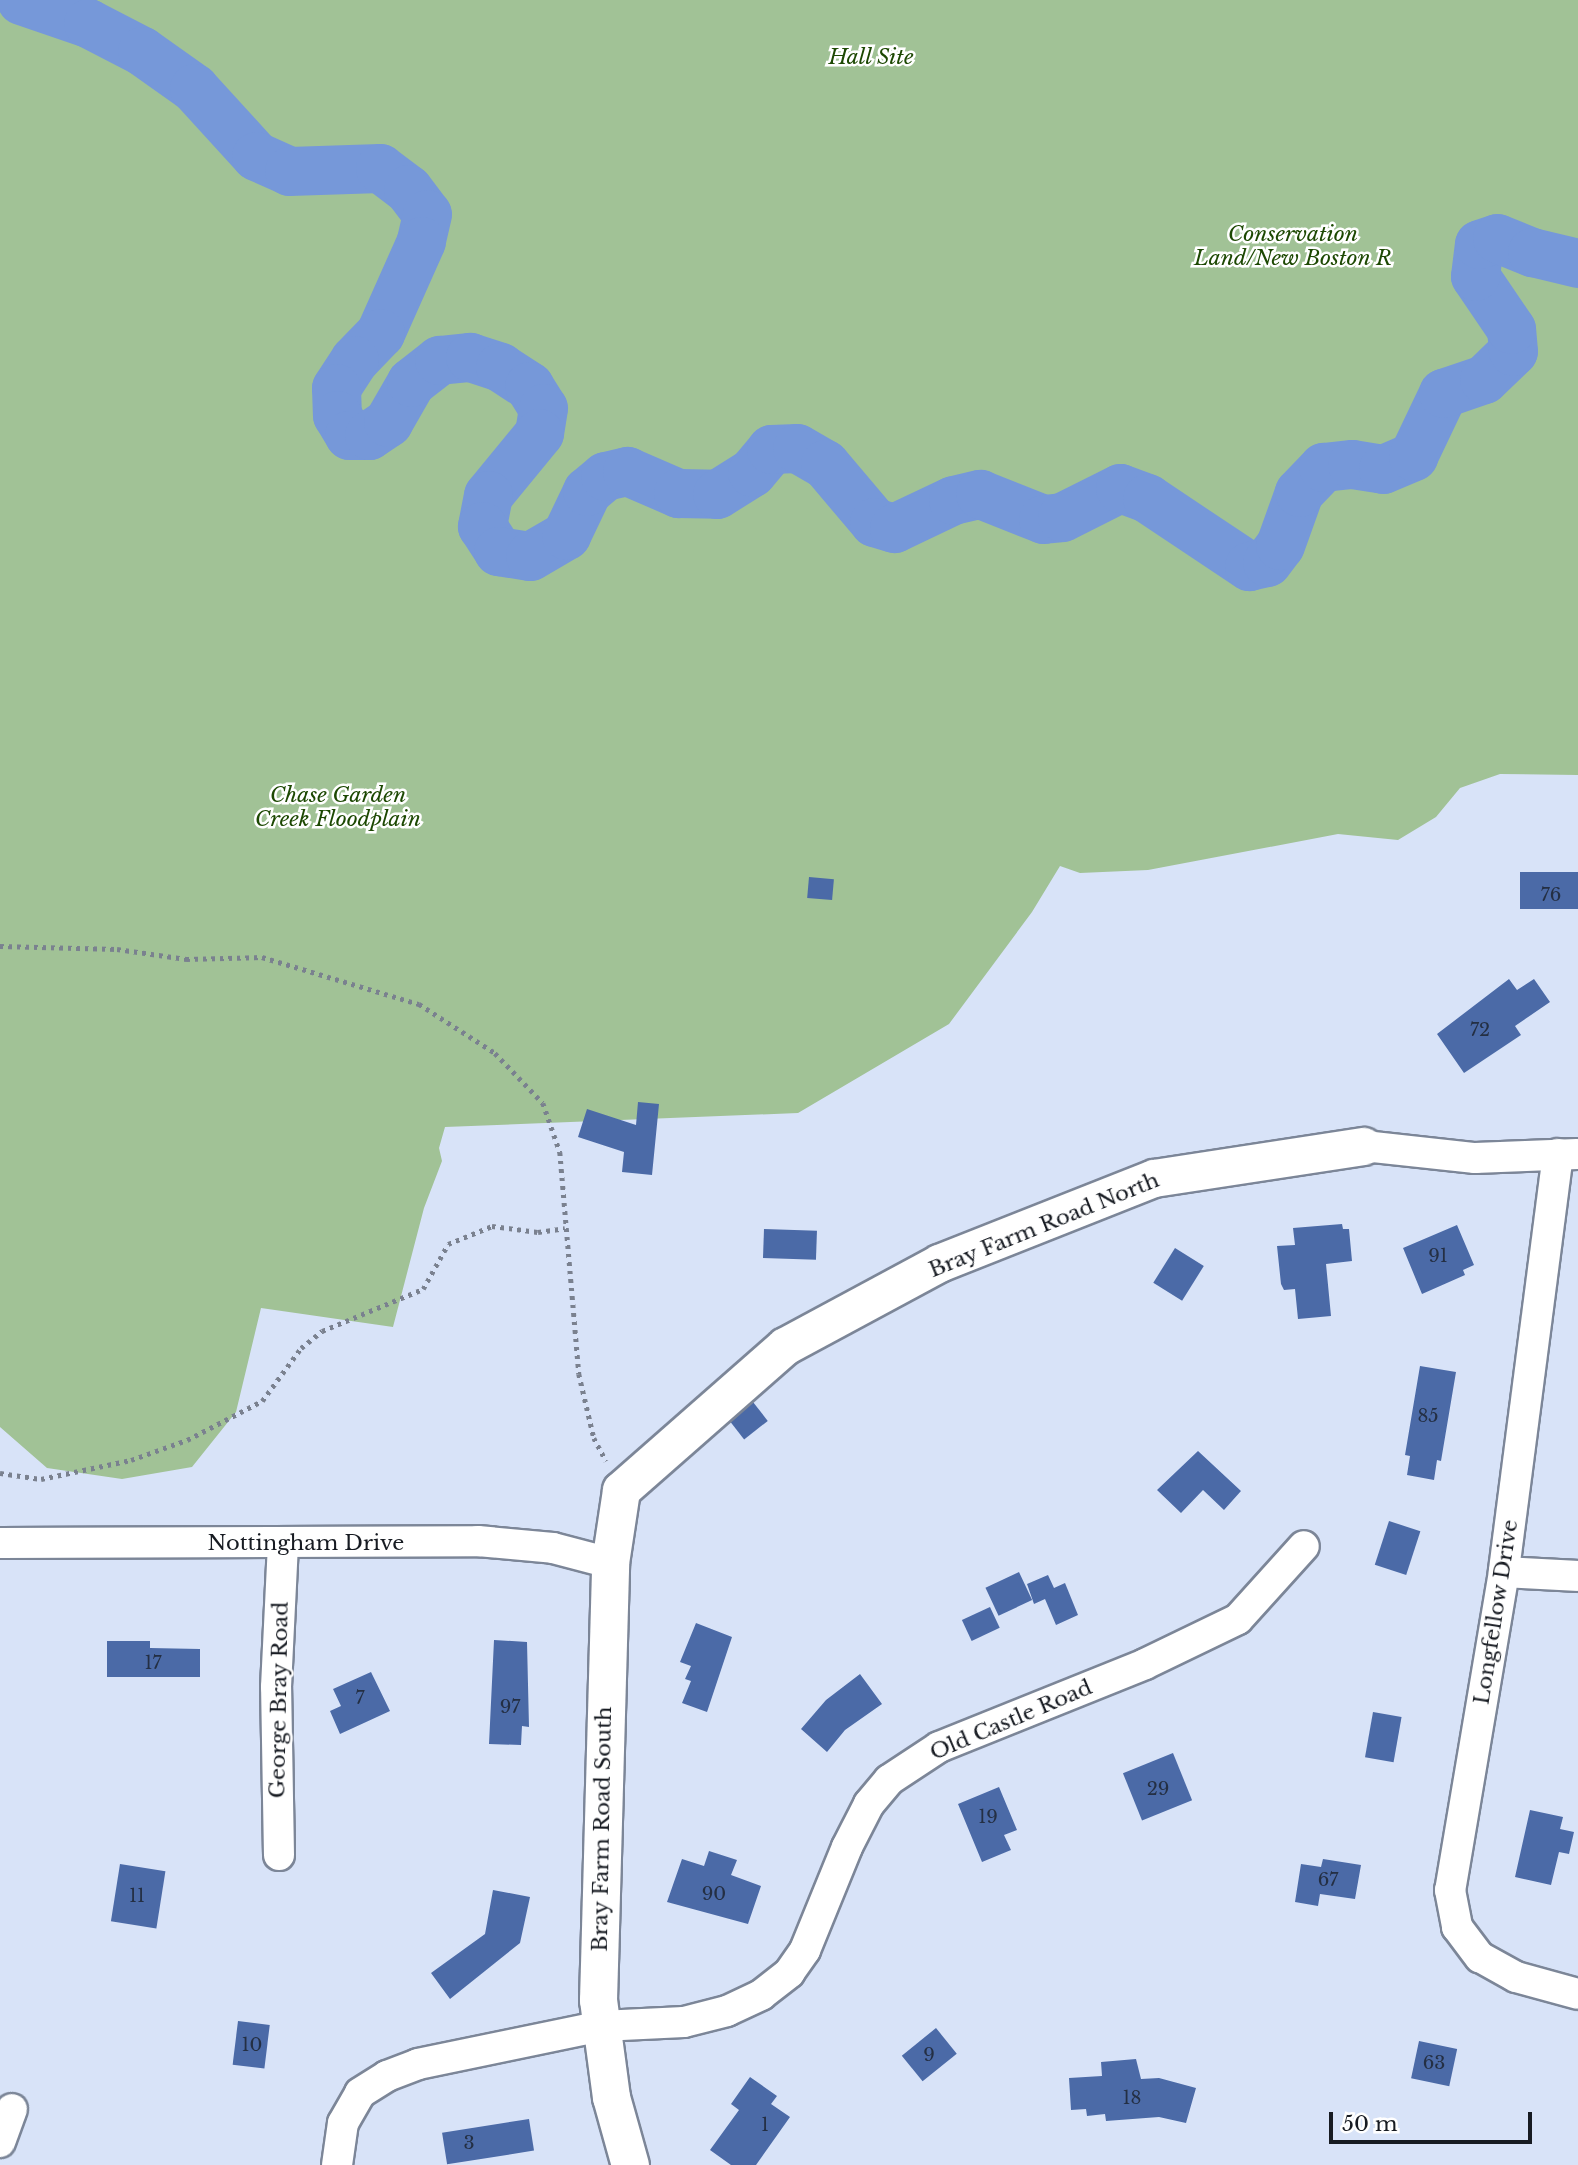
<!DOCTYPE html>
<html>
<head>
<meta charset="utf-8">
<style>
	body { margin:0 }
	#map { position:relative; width:1578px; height:2165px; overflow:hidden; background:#d8e3f8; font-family:"Libre Baskerville",serif }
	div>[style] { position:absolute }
	.green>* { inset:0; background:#a1c296 }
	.river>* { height:49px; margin:-24.5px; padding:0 24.5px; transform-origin:24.5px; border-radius:24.5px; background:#7698d9 }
	.building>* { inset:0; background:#4b6aa7; transform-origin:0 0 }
	.path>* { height:4.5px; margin-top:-2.25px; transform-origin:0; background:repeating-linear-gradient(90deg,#7a818f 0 3.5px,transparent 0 8.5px) }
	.roads { filter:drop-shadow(2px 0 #7c8698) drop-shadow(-2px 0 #7c8698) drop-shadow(0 2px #7c8698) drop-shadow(0 -2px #7c8698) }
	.minor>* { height:30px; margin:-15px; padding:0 15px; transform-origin:15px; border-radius:15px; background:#fff }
	.tertiary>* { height:37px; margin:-18.5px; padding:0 18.5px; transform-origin:18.5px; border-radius:18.5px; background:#fff }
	span { translate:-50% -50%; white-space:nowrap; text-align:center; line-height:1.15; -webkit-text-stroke:5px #fff; paint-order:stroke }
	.number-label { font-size:18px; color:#242f43 }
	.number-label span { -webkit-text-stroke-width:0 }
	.park-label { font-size:21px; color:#1c4802; font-style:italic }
	.street-label { font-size:21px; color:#171b22 }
	.scale { position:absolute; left:1329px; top:2112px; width:203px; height:32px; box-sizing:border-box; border:4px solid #171b22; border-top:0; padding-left:9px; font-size:21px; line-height:24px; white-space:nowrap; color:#171b22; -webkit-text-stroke:5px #fff; paint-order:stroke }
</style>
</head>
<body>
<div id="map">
	<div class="green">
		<div style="clip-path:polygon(0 0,1578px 0,1578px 775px,1500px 774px,1460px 788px,1436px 817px,1398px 840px,1338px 834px,1148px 870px,1080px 873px,1060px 866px,1032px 912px,949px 1024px,798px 1113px,445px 1127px,439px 1148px,442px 1161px,424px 1208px,393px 1327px,261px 1308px,236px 1412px,192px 1467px,122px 1479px,47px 1468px,0 1427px)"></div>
	</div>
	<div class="river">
		<div style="left:21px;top:0;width:71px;rotate:18.9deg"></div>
		<div style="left:88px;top:23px;width:61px;rotate:27.4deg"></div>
		<div style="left:142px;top:51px;width:64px;rotate:35.4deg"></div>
		<div style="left:194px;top:88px;width:92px;rotate:47.6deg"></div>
		<div style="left:256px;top:156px;width:36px;rotate:24deg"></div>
		<div style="left:289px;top:171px;width:91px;rotate:-1.9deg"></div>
		<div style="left:380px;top:168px;width:35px;rotate:37deg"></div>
		<div style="left:408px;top:189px;width:31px;rotate:53deg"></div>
		<div style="left:427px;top:214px;width:28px;rotate:103deg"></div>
		<div style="left:421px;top:241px;width:101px;rotate:114deg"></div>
		<div style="left:380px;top:333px;width:37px;rotate:134deg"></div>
		<div style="left:354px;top:360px;width:33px;rotate:123deg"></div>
		<div style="left:336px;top:388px;width:27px;rotate:88deg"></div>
		<div style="left:337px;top:415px;width:23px;rotate:59deg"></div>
		<div style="left:349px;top:435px;width:20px"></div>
		<div style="left:369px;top:435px;width:23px;rotate:-34deg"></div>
		<div style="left:388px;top:422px;width:46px;rotate:-60.1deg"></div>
		<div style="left:411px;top:382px;width:36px;rotate:-38deg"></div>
		<div style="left:439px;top:360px;width:31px;rotate:-6deg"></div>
		<div style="left:470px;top:357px;width:32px;rotate:18deg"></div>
		<div style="left:500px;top:367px;width:35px;rotate:33deg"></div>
		<div style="left:529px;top:386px;width:26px;rotate:58deg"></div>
		<div style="left:543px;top:408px;width:25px;rotate:99deg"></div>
		<div style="left:539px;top:433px;width:80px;rotate:129.4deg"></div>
		<div style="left:488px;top:495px;width:32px;rotate:101deg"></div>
		<div style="left:482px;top:526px;width:30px;rotate:57deg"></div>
		<div style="left:498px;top:551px;width:32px;rotate:9deg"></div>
		<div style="left:530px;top:556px;width:42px;rotate:-30.3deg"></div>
		<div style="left:566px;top:535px;width:49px;rotate:-64.5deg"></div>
		<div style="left:587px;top:491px;width:23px;rotate:-40deg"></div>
		<div style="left:605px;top:476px;width:23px;rotate:-13deg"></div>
		<div style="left:627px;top:471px;width:56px;rotate:23.3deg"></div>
		<div style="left:678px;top:493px;width:39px;rotate:1deg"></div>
		<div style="left:717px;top:494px;width:41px;rotate:-32.2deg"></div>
		<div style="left:752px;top:472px;width:30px;rotate:-50deg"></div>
		<div style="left:771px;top:449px;width:26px;rotate:-2deg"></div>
		<div style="left:797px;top:448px;width:32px;rotate:30deg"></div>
		<div style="left:825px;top:464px;width:76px;rotate:49.8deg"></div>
		<div style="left:874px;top:522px;width:21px;rotate:17deg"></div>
		<div style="left:894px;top:528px;width:65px;rotate:-25.4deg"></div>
		<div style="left:953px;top:500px;width:28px;rotate:-13deg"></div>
		<div style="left:980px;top:494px;width:68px;rotate:21.6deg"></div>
		<div style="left:1043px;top:519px;width:19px;rotate:-6deg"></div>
		<div style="left:1062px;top:517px;width:65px;rotate:-26.6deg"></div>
		<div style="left:1120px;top:488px;width:29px;rotate:20deg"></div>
		<div style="left:1147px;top:498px;width:123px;rotate:33.7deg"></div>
		<div style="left:1249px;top:566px;width:18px;rotate:-13deg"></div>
		<div style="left:1267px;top:562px;width:21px;rotate:-53deg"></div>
		<div style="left:1280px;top:545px;width:56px;rotate:-70.3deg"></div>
		<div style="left:1299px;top:492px;width:35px;rotate:-46deg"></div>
		<div style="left:1323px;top:467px;width:29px;rotate:-6deg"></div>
		<div style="left:1352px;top:464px;width:31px;rotate:9deg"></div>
		<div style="left:1383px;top:469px;width:33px;rotate:-23deg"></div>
		<div style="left:1413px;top:456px;width:70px;rotate:-64.5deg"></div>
		<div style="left:1443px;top:393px;width:43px;rotate:-18.9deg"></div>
		<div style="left:1484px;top:379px;width:40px;rotate:-44deg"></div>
		<div style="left:1513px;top:351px;width:22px;rotate:-95deg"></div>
		<div style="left:1511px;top:329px;width:64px;rotate:-124.2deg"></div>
		<div style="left:1475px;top:276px;width:32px;rotate:-83deg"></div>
		<div style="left:1479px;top:244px;width:19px;rotate:-18deg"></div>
		<div style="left:1497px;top:238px;width:38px;rotate:22deg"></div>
		<div style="left:1532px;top:252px;width:47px;rotate:13.4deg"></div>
	</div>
	<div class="building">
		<div style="left:1578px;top:872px;width:37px;height:58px;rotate:90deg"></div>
		<div style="left:809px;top:877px;width:25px;height:21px;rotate:5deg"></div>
		<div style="clip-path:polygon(1509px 979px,1517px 990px,1534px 979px,1550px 1002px,1515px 1026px,1521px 1035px,1464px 1073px,1437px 1034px)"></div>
		<div style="clip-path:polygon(638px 1102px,659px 1104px,652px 1175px,622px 1172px,624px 1152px,578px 1137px,587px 1109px,636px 1125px)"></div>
		<div style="clip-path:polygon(1342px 1224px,1343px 1229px,1349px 1229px,1352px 1261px,1326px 1264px,1331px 1316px,1298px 1319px,1295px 1289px,1284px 1290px,1281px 1284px,1277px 1246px,1295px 1245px,1293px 1228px)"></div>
		<div style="clip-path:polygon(1457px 1225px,1474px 1265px,1463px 1270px,1465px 1275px,1422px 1294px,1403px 1248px)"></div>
		<div style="left:764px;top:1229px;width:53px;height:29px;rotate:2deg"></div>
		<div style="left:1175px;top:1248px;width:34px;height:41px;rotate:32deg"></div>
		<div style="clip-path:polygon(1420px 1366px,1456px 1372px,1441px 1461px,1437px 1460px,1434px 1480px,1407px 1475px,1410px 1456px,1405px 1455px)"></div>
		<div style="left:753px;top:1402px;width:24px;height:30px;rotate:52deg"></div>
		<div style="clip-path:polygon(1198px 1451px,1241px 1491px,1224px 1510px,1203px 1490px,1181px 1513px,1157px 1490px)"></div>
		<div style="left:1389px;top:1521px;width:33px;height:46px;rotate:18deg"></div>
		<div style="left:1019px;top:1572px;width:31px;height:37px;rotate:65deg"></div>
		<div style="clip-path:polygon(1048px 1575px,1054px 1588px,1065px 1583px,1078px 1615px,1056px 1625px,1045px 1599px,1034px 1604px,1027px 1584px)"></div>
		<div style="left:990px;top:1607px;width:23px;height:31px;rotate:65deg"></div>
		<div style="clip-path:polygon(696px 1623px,732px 1637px,707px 1712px,682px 1703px,691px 1681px,685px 1679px,691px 1666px,680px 1662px)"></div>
		<div style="clip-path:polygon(494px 1640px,527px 1642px,529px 1727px,522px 1726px,521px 1745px,489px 1744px)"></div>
		<div style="clip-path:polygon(107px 1641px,150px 1641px,150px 1648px,200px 1649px,200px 1677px,107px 1677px)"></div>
		<div style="clip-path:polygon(371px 1672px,390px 1711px,340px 1734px,330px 1711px,341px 1706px,333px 1689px)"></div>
		<div style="clip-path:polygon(860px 1674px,882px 1704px,845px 1730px,827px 1752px,801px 1729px,826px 1700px)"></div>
		<div style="left:1373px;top:1712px;width:29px;height:46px;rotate:10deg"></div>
		<div style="left:1173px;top:1753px;width:51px;height:54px;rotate:68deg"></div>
		<div style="clip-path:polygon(999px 1787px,1017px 1830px,1004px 1835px,1011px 1850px,982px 1862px,958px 1804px)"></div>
		<div style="clip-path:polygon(1530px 1810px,1563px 1817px,1560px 1829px,1574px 1832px,1569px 1854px,1559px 1852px,1551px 1885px,1515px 1877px)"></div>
		<div style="clip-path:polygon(709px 1851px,737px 1860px,731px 1875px,761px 1886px,748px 1924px,667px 1902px,682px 1859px,704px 1866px)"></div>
		<div style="clip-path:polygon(1323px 1859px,1361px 1865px,1355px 1899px,1320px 1894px,1318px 1906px,1295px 1902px,1301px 1864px,1321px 1867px)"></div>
		<div style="left:120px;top:1864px;width:46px;height:58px;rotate:9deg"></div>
		<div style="clip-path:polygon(493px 1890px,530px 1897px,520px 1943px,450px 1999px,431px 1973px,485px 1934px)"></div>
		<div style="left:238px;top:2021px;width:32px;height:44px;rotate:7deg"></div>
		<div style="left:936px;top:2028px;width:33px;height:44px;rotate:51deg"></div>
		<div style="left:1419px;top:2041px;width:39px;height:38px;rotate:12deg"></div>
		<div style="clip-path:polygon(1136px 2059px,1141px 2079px,1159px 2078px,1196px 2088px,1186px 2123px,1159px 2117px,1106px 2121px,1105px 2114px,1087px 2116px,1086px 2109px,1071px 2110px,1069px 2078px,1102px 2076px,1101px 2062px)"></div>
		<div style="clip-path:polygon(750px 2077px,777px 2096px,771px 2104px,790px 2117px,756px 2165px,731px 2165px,710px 2150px,739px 2110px,731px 2104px)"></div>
		<div style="left:529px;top:2119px;width:32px;height:88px;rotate:81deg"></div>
	</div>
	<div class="path">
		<div style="left:0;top:946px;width:117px;rotate:1.5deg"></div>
		<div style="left:117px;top:949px;width:70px;rotate:8.2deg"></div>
		<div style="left:186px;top:959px;width:76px;rotate:-1.5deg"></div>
		<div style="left:262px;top:957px;width:164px;rotate:16.7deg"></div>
		<div style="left:419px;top:1004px;width:90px;rotate:32.8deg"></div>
		<div style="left:495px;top:1053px;width:69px;rotate:46.2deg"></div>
		<div style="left:543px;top:1103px;width:52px;rotate:70.9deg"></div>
		<div style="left:560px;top:1152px;width:223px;rotate:85.1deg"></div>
		<div style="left:579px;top:1374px;width:66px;rotate:76.8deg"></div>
		<div style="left:594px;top:1438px;width:26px;rotate:62deg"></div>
		<div style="left:0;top:1473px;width:41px;rotate:8.3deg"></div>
		<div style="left:41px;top:1479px;width:92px;rotate:-11.9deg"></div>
		<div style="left:131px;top:1460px;width:59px;rotate:-19.7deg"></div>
		<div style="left:187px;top:1440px;width:85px;rotate:-27.5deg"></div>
		<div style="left:262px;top:1401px;width:66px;rotate:-53.7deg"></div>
		<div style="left:301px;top:1348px;width:27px;rotate:-39deg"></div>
		<div style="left:322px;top:1331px;width:109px;rotate:-22.6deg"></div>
		<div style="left:423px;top:1289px;width:51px;rotate:-60.9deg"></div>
		<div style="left:448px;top:1244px;width:48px;rotate:-22.2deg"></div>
		<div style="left:492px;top:1226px;width:46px;rotate:7.4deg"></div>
		<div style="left:538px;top:1232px;width:27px;rotate:-8deg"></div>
	</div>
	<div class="roads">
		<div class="minor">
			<div style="left:1364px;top:1146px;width:112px;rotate:6.2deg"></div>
			<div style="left:1475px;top:1158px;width:102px;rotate:-2.2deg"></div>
			<div style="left:1558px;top:1154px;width:421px;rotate:97.4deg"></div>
			<div style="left:1504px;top:1572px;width:323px;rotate:99.6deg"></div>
			<div style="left:1450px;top:1890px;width:38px;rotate:79deg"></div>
			<div style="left:1457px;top:1927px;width:38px;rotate:53deg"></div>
			<div style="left:1480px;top:1957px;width:41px;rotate:29.1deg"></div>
			<div style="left:1516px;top:1977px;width:64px;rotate:15.3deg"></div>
			<div style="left:0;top:1543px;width:478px;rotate:-0.2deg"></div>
			<div style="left:478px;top:1541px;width:75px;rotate:5.3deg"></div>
			<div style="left:553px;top:1548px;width:59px;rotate:14.7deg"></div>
			<div style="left:1504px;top:1572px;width:74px;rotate:3.1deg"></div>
			<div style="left:279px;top:1855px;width:168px;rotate:-91deg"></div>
			<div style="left:276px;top:1687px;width:142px;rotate:-87.2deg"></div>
			<div style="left:0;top:2142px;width:35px;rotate:-70deg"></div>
			<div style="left:337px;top:2165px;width:42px;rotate:-81.9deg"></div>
			<div style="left:343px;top:2123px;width:34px;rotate:-60deg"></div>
			<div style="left:360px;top:2093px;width:32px;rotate:-32deg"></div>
			<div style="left:387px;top:2076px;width:33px;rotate:-21deg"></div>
			<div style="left:418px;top:2064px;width:187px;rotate:-11.7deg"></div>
			<div style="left:601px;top:2026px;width:83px;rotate:-2.8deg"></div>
			<div style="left:684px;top:2022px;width:44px;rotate:-14.3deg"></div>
			<div style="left:727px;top:2011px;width:38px;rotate:-25deg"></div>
			<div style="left:761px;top:1995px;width:36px;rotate:-38deg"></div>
			<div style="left:789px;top:1973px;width:28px;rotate:-55deg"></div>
			<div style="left:805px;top:1950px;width:111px;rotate:-67.8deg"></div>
			<div style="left:847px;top:1847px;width:48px;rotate:-62.9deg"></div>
			<div style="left:869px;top:1804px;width:31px;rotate:-50deg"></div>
			<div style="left:889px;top:1780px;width:60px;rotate:-33.4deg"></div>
			<div style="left:939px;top:1747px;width:222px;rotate:-21.9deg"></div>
			<div style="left:1145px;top:1664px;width:103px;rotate:-25.8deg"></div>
			<div style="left:1238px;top:1619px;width:98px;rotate:-47.9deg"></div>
		</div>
		<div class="tertiary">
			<div style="left:630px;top:2165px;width:71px;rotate:-105.6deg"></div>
			<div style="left:611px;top:2097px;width:98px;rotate:-97.6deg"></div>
			<div style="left:598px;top:2000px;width:437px;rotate:-88.4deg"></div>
			<div style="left:610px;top:1563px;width:74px;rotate:-81.4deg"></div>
			<div style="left:621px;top:1490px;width:218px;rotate:-41.3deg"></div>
			<div style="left:785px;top:1346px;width:175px;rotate:-28.3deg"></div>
			<div style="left:939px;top:1263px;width:231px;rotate:-21.6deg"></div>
			<div style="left:1154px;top:1178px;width:212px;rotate:-8.7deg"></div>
		</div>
	</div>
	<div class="number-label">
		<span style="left:1551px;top:895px">76</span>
		<span style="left:1480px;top:1030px">72</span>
		<span style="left:1438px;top:1256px">91</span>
		<span style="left:1428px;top:1416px">85</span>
		<span style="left:153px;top:1663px">17</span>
		<span style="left:360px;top:1698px">7</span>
		<span style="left:510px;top:1707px">97</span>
		<span style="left:1158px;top:1789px">29</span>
		<span style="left:988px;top:1817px">19</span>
		<span style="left:1328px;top:1880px">67</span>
		<span style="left:714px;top:1894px">90</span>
		<span style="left:137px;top:1896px">11</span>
		<span style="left:252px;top:2045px">10</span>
		<span style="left:929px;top:2055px">9</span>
		<span style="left:1434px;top:2063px">63</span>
		<span style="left:1132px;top:2098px">18</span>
		<span style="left:765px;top:2125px">1</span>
		<span style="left:469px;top:2143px">3</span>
	</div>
	<div class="park-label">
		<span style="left:871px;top:57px">Hall Site</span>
		<span style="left:1293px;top:246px">Conservation<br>Land/New Boston R</span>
		<span style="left:338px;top:807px">Chase Garden<br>Creek Floodplain</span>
	</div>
	<div class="street-label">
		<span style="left:1044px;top:1225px;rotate:-22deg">Bray Farm Road North</span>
		<span style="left:306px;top:1543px">Nottingham Drive</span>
		<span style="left:1496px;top:1612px;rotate:-81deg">Longfellow Drive</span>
		<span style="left:279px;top:1700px;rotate:-89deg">George Bray Road</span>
		<span style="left:1011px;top:1720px;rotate:-23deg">Old Castle Road</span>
		<span style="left:602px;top:1829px;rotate:-89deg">Bray Farm Road South</span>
	</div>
	<div class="scale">50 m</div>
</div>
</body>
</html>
